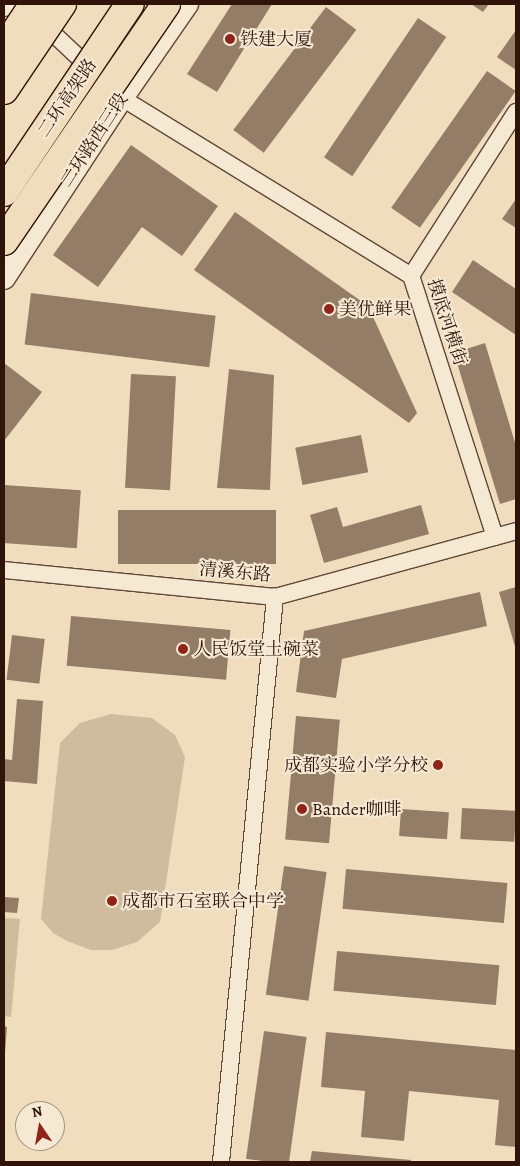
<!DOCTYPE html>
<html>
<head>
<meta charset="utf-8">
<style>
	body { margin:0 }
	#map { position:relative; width:520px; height:1166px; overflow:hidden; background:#efddbd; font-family:Alegreya,"Noto Serif SC",serif }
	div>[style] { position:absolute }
	.green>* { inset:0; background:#cfbb9e }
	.building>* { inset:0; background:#937d67; transform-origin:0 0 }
	.roads { filter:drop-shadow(1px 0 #604636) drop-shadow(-1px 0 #604636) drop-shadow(0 1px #604636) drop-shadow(0 -1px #604636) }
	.street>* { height:16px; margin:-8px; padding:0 8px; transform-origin:8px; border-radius:8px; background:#f5e9d4 }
	.secondary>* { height:22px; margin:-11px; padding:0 11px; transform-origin:11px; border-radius:11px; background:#f5e9d4 }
	.bridges { filter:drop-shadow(1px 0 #301409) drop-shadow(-1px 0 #301409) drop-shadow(0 1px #301409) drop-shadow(0 -1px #301409) }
	.highway-bridge>* { height:28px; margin:-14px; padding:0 14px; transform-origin:14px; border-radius:14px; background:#efddbd }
	.dots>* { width:14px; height:14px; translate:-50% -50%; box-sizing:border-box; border:2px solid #f5e9d4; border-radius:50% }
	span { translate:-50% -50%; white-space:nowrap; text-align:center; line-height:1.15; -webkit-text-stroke:4px #f5e9d4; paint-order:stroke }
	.poi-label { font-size:18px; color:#301409 }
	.left { translate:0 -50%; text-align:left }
	.right { translate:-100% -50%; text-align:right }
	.street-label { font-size:18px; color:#301409 }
	.frame { position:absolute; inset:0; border:5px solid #301409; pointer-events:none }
	.north { position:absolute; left:15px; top:1101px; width:50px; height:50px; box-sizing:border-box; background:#f5e9d4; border:1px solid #a69483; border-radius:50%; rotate:348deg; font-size:14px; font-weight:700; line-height:20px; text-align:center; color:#301409 }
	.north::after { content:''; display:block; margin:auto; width:18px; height:22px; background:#8f2418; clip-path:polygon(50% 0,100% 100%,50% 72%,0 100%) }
</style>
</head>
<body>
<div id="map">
	<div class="green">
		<div style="clip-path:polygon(111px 714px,152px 718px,175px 735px,185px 757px,160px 922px,137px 942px,112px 950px,91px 950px,67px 941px,53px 933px,41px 919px,60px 743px,80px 723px)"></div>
		<div style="clip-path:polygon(4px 918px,20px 919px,11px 1017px,4px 1016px)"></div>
	</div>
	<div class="building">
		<div style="clip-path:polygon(232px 4px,272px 4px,217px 92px,187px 74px)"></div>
		<div style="clip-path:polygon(471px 4px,489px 4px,483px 12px)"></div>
		<div style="left:326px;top:7px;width:38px;height:154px;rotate:37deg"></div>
		<div style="left:418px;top:18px;width:34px;height:168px;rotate:34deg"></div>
		<div style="clip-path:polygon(516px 30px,516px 70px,497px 57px)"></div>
		<div style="left:487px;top:71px;width:35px;height:167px;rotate:35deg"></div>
		<div style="clip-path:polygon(131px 145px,218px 206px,182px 256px,142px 227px,98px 287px,53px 255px)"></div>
		<div style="clip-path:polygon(516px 199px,516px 228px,502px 219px)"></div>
		<div style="clip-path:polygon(235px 212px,368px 306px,417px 413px,409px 423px,194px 270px)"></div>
		<div style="clip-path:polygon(473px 260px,516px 289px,516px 335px,452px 292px)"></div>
		<div style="left:31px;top:293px;width:186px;height:52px;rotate:7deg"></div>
		<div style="clip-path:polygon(485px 343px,516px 446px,516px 499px,500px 504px,454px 353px)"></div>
		<div style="clip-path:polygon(4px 363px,42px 392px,4px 441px)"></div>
		<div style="clip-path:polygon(229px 369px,274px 375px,270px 490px,217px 488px)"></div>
		<div style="left:131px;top:374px;width:45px;height:114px;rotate:3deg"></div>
		<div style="left:361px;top:435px;width:38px;height:67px;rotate:79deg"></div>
		<div style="left:4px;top:485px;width:77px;height:58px;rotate:4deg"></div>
		<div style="clip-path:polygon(421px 505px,429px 534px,324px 563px,310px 515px,337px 507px,343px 527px)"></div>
		<div style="left:118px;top:510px;width:158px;height:54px"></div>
		<div style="clip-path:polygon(516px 587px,516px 650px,499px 592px)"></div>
		<div style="clip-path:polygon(480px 592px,487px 626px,342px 659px,336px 698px,296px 692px,304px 631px)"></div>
		<div style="left:71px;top:616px;width:160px;height:50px;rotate:5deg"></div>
		<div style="left:12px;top:635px;width:33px;height:45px;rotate:7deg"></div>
		<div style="clip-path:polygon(17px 699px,43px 701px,37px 784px,4px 781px,4px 759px,12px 760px)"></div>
		<div style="left:296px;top:716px;width:44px;height:124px;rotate:5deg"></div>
		<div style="left:462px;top:808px;width:54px;height:31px;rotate:3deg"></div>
		<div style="left:401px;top:809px;width:48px;height:27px;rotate:4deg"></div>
		<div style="left:284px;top:866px;width:43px;height:130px;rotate:8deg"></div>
		<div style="left:346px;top:869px;width:162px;height:40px;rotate:5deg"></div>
		<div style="clip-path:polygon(4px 897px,19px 898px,17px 913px,4px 912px)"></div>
		<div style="left:337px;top:951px;width:163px;height:40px;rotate:5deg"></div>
		<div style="clip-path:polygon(4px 1026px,7px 1027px,5px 1053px,4px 1053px)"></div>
		<div style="left:264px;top:1031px;width:43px;height:129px;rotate:8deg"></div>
		<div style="clip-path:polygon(326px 1032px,516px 1050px,516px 1147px,495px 1145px,499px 1100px,409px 1091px,404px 1141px,361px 1137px,365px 1091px,321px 1087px)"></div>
		<div style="clip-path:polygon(312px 1151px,411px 1160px,411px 1162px,310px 1162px)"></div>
	</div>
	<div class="roads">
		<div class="street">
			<div style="left:41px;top:22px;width:73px;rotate:43.3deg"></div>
			<div style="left:114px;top:90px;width:11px;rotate:45deg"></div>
			<div style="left:122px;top:98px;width:339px;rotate:31.6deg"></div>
			<div style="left:495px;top:537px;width:274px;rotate:-107.8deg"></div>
			<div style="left:411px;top:276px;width:195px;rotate:-57.4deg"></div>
			<div style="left:4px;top:570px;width:272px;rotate:5.7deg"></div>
			<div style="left:275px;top:597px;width:250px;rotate:-15.3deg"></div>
			<div style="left:221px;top:1162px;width:568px;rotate:-84.54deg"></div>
		</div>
		<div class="secondary">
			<div style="left:4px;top:5px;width:1px;rotate:-45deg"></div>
			<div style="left:4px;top:278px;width:215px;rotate:-56.8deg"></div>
			<div style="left:122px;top:98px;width:114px;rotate:-55.3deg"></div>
		</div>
	</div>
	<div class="bridges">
		<div class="highway-bridge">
			<div style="left:4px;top:49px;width:54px;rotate:-56.3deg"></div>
			<div style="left:4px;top:90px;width:104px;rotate:-56deg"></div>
			<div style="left:4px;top:192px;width:226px;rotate:-56.2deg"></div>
			<div style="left:4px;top:241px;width:287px;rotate:-55.6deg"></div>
		</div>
	</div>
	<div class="dots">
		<div style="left:230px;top:39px;background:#8f2418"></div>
		<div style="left:329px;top:309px;background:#8f2418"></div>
		<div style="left:183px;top:649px;background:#8f2418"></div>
		<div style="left:438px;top:765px;background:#8f2418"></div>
		<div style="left:302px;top:809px;background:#8f2418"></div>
		<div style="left:112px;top:901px;background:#8f2418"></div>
	</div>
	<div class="poi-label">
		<span class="left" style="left:240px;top:39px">铁建大厦</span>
		<span class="left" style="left:339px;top:309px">美优鲜果</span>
		<span class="left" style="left:193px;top:649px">人民饭堂土碗菜</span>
		<span class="right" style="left:428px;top:765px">成都实验小学分校</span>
		<span class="left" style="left:312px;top:809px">Bander咖啡</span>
		<span class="left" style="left:122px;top:901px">成都市石室联合中学</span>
	</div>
	<div class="street-label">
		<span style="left:67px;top:98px;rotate:-56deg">二环高架路</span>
		<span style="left:94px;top:140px;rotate:-57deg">二环路西三段</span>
		<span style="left:447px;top:322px;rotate:72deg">摸底河横街</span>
		<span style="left:235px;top:572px;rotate:5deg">清溪东路</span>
	</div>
	<div class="frame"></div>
	<div class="north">N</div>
</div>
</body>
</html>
